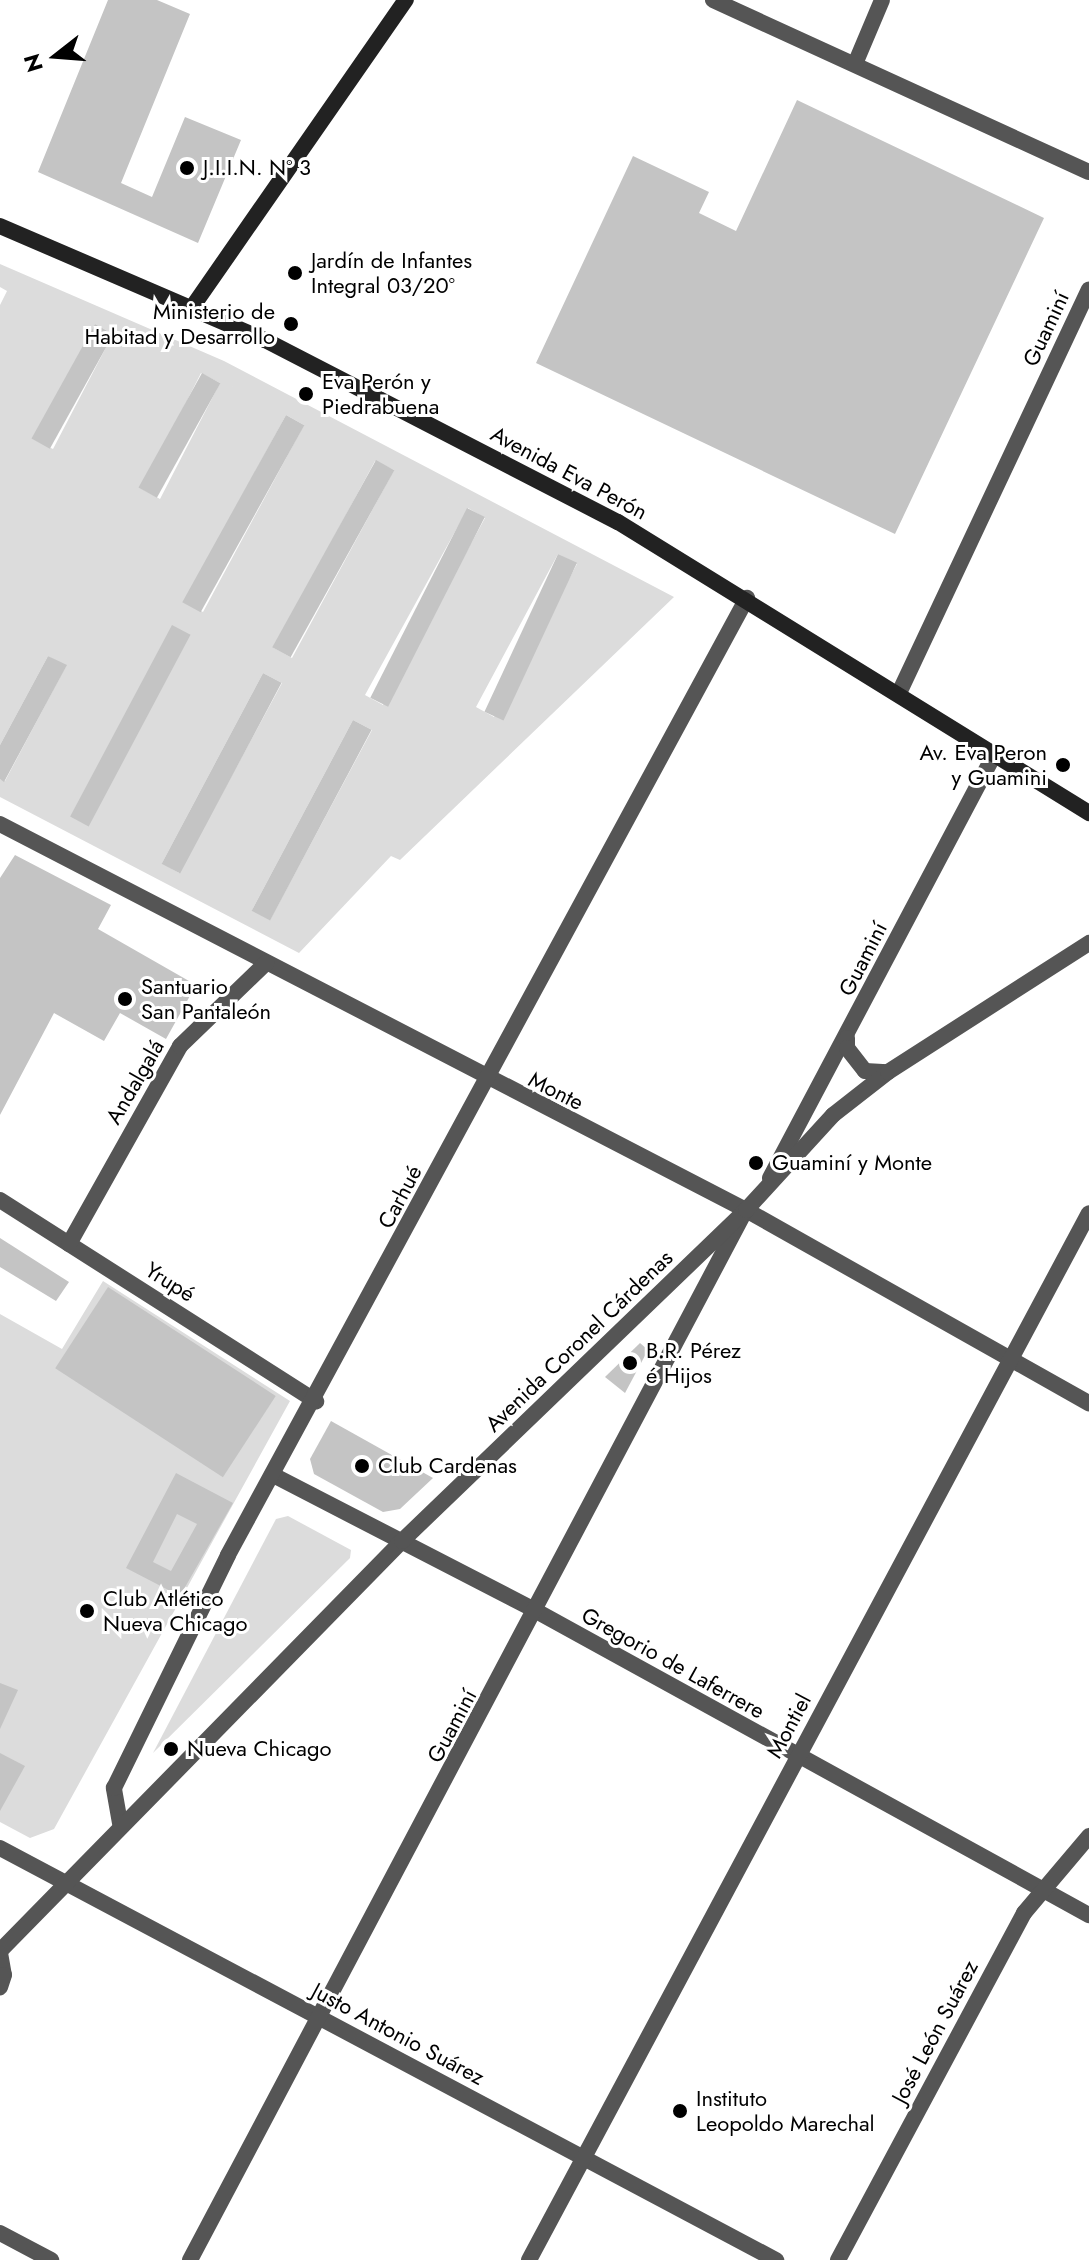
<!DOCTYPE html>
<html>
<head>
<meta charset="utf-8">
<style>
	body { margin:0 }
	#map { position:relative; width:1089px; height:2260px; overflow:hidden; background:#fff; font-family:Jost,sans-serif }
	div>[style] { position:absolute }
	.green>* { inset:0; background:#dcdcdc }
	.building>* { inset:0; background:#c4c4c4; transform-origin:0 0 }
	.minor>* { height:16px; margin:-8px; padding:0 8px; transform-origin:8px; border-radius:8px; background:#555 }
	.tertiary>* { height:16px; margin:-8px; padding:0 8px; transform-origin:8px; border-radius:8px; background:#555 }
	.secondary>* { height:16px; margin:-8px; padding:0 8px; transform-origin:8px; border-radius:8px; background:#222 }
	.dots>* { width:22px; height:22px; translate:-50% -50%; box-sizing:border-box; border:4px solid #fff; border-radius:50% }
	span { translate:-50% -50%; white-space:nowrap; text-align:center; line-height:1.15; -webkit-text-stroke:6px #fff; paint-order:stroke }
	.poi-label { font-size:22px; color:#000 }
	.left { translate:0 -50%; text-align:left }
	.right { translate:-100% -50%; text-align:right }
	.street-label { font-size:22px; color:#000 }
	.north { position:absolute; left:16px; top:16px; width:80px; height:80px; -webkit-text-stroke:6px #fff; paint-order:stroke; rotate:253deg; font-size:22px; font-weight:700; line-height:32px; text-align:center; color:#000 }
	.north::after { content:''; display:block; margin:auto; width:28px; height:36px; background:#000; clip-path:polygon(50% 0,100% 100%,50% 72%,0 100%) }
</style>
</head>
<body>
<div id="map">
	<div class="green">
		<div style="clip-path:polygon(evenodd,0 264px,224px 361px,674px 597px,400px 860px,391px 856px,299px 953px,0 797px,0 779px,5px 781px,66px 666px,48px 656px,0 745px,0 305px,7px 291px,0 287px,0 264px,95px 324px,113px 334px,53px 449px,35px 440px,95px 324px,0 264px,201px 373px,220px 383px,160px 499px,142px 489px,201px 373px,0 264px,286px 415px,304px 425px,203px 612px,184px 602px,286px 415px,0 264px,375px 461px,394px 470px,292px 658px,274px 648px,375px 461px,0 264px,468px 508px,485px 518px,383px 705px,365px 695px,468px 508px,0 264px,558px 554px,577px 564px,494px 717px,476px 707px,558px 554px,0 264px,263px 673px,282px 683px,179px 873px,162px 863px,263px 673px,0 264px,353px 720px,372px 730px,270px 920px,252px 910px,353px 720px)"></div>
		<div style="clip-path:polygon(103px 1281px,290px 1401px,54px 1829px,30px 1838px,0 1822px,0 1314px,62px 1349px)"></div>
		<div style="clip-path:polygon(288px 1516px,351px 1550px,350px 1558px,153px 1753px,276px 1519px)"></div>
	</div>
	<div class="building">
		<div style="clip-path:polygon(108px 0,157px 0,190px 14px,121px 183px,152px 197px,185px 117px,241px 140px,198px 243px,38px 172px)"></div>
		<div style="clip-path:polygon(797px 100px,1044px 218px,895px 534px,536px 363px,633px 156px,709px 192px,699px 213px,736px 231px)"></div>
		<div style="left:95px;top:324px;width:21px;height:131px;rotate:29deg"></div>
		<div style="left:202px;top:373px;width:21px;height:131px;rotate:29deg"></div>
		<div style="left:286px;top:415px;width:21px;height:214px;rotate:29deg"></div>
		<div style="left:376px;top:460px;width:21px;height:214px;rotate:29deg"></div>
		<div style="left:467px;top:508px;width:20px;height:213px;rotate:27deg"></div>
		<div style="left:558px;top:554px;width:21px;height:174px;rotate:25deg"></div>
		<div style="left:172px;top:625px;width:21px;height:217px;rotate:28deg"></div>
		<div style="clip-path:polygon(48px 656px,67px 665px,4px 782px,0 779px,0 745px)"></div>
		<div style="left:263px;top:673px;width:21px;height:216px;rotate:28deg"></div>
		<div style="left:353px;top:720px;width:21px;height:216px;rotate:28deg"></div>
		<div style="clip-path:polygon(15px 855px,111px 905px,98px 929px,196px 985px,166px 1039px,120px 1013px,104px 1041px,54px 1013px,0 1115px,0 878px)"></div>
		<div style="clip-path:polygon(0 1238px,69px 1282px,56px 1301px,0 1267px)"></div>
		<div style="left:108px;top:1287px;width:200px;height:97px;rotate:33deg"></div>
		<div style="clip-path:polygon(640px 1343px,648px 1350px,625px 1393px,605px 1377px)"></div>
		<div style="clip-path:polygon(331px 1421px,433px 1478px,400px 1509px,383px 1512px,314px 1474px,310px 1459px)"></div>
		<div style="clip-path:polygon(evenodd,176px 1473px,233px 1503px,180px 1596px,126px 1568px,176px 1473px,177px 1514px,197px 1524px,171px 1571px,153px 1562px,177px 1514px)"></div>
		<div style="clip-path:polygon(0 1683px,18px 1690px,0 1729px)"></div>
		<div style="clip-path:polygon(0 1753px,25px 1766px,0 1811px)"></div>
	</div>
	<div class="minor">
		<div style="left:713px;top:0;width:413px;rotate:24.6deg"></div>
		<div style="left:855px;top:64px;width:69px;rotate:-67.1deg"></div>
		<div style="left:899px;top:693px;width:446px;rotate:-64.8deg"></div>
		<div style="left:0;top:824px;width:840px;rotate:27.36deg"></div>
		<div style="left:746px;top:1210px;width:394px;rotate:29.4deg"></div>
		<div style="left:770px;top:1178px;width:479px;rotate:-62.1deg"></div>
		<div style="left:0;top:1200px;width:375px;rotate:32.5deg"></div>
		<div style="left:69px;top:1244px;width:227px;rotate:-60.7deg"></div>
		<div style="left:180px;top:1046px;width:120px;rotate:-44deg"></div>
		<div style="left:275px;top:1476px;width:296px;rotate:27.3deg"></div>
		<div style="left:538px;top:1612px;width:629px;rotate:28.81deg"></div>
		<div style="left:120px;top:1823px;width:36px;rotate:-100deg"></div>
		<div style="left:114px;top:1788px;width:259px;rotate:-63.9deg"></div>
		<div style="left:228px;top:1555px;width:1089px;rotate:-61.53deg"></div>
		<div style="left:0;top:1848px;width:879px;rotate:27.97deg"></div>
		<div style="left:0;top:1953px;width:22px;rotate:80deg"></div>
		<div style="left:4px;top:1975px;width:13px;rotate:108deg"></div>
		<div style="left:0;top:2233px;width:58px;rotate:27.9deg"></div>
		<div style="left:190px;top:2260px;width:1182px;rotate:-62.11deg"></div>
		<div style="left:529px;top:2260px;width:1187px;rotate:-61.86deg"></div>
		<div style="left:838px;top:2260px;width:394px;rotate:-61.8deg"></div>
		<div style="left:1024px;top:1913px;width:101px;rotate:-49.8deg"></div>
	</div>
	<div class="tertiary">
		<div style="left:847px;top:1038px;width:10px;rotate:90deg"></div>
		<div style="left:847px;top:1048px;width:29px;rotate:52deg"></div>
		<div style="left:865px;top:1071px;width:22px;rotate:3deg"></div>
		<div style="left:0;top:1951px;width:574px;rotate:-45.56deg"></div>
		<div style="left:402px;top:1541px;width:477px;rotate:-43.9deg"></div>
		<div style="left:746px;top:1210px;width:129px;rotate:-47.5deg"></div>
		<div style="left:833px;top:1115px;width:70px;rotate:-38deg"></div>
		<div style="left:888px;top:1072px;width:239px;rotate:-32.7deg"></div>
	</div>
	<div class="secondary">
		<div style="left:0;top:226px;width:288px;rotate:23.3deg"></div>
		<div style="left:265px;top:340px;width:397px;rotate:27.3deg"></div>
		<div style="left:618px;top:522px;width:554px;rotate:31.71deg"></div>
		<div style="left:193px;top:306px;width:373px;rotate:-55.2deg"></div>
	</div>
	<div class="dots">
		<div style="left:187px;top:168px;background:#000"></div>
		<div style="left:295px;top:273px;background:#000"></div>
		<div style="left:291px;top:324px;background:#000"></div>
		<div style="left:306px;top:394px;background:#000"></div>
		<div style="left:1063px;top:765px;background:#000"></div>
		<div style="left:125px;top:999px;background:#000"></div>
		<div style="left:756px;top:1163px;background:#000"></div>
		<div style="left:630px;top:1363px;background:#000"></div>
		<div style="left:362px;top:1466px;background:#000"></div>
		<div style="left:87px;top:1611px;background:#000"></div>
		<div style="left:171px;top:1749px;background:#000"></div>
		<div style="left:680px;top:2111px;background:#000"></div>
	</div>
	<div class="poi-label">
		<span class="left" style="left:203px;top:168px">J.I.I.N. Nº 3</span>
		<span class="left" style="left:311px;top:273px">Jardín de Infantes<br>Integral 03/20°</span>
		<span class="right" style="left:275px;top:324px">Ministerio de<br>Habitad y Desarrollo</span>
		<span class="left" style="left:322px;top:394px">Eva Perón y<br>Piedrabuena</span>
		<span class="right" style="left:1047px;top:765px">Av. Eva Peron<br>y Guamini</span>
		<span class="left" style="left:141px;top:999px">Santuario<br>San Pantaleón</span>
		<span class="left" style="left:772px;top:1163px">Guaminí y Monte</span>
		<span class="left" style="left:646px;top:1363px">B.R. Pérez<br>é Hijos</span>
		<span class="left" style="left:378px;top:1466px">Club Cardenas</span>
		<span class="left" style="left:103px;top:1611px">Club Atlético<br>Nueva Chicago</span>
		<span class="left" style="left:187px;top:1749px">Nueva Chicago</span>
		<span class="left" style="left:696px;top:2111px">Instituto<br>Leopoldo Marechal</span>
	</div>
	<div class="street-label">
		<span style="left:1046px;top:329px;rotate:-65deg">Guaminí</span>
		<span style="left:569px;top:473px;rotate:28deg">Avenida Eva Perón</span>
		<span style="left:863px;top:959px;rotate:-63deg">Guaminí</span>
		<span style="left:135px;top:1082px;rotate:-60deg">Andalgalá</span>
		<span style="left:556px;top:1091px;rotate:27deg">Monte</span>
		<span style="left:400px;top:1197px;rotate:-62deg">Carhué</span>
		<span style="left:170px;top:1282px;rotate:32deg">Yrupé</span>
		<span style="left:579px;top:1341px;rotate:-44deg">Avenida Coronel Cárdenas</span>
		<span style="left:673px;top:1663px;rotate:29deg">Gregorio de Laferrere</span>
		<span style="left:452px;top:1726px;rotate:-62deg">Guaminí</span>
		<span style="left:789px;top:1726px;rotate:-62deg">Montiel</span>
		<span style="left:935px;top:2032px;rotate:-62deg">José León Suárez</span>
		<span style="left:398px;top:2034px;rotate:28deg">Justo Antonio Suárez</span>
	</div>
	<div class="north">N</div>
</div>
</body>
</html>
